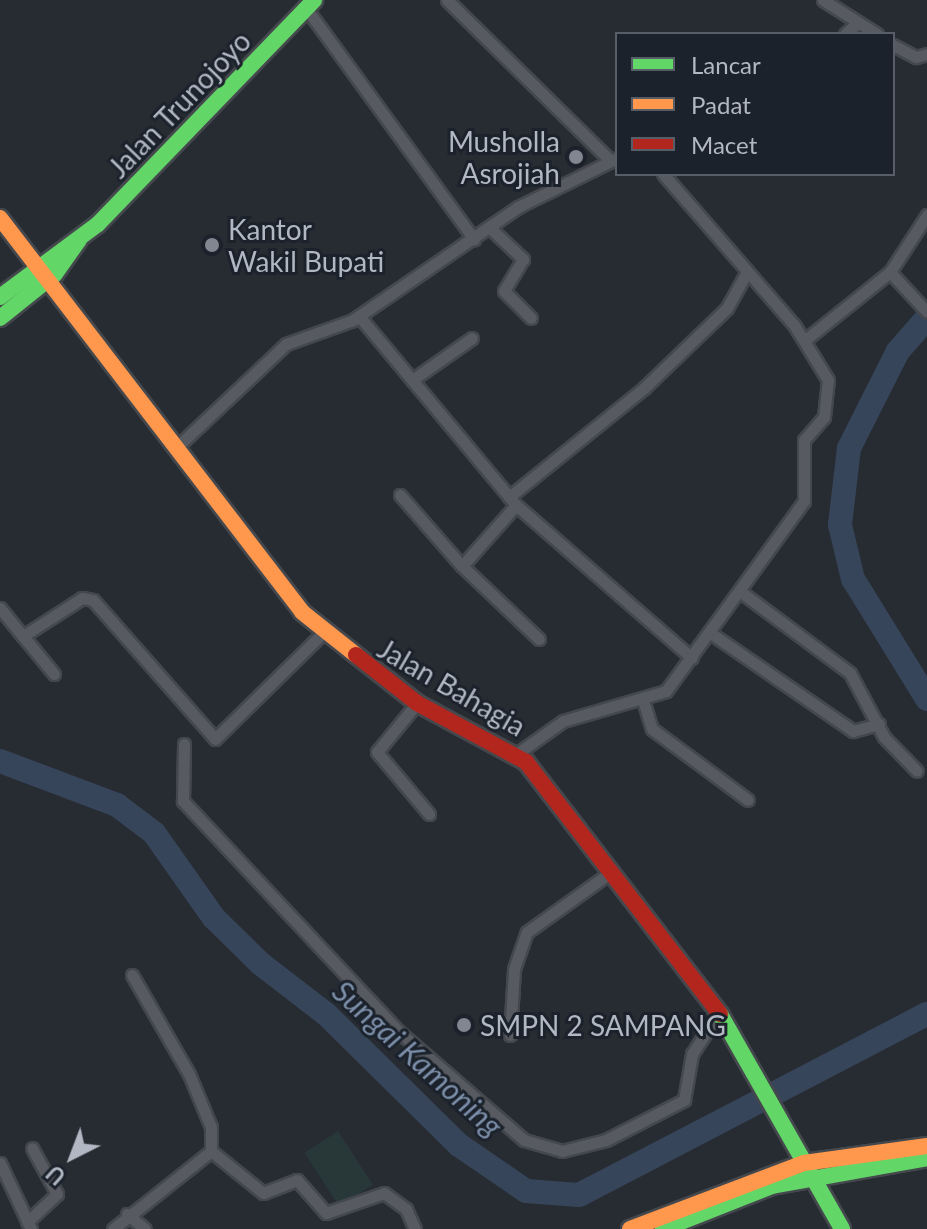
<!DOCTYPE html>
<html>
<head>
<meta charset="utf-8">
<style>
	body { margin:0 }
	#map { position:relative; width:927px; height:1229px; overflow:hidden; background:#272c32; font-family:Lato,sans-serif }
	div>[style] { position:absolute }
	.green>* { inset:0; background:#283738; transform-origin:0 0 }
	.river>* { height:24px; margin:-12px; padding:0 12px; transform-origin:12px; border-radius:12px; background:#37455a }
	.roads { filter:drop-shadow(2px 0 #44484d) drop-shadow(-2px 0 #44484d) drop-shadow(0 2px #44484d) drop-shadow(0 -2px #44484d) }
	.street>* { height:11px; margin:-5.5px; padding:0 5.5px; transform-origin:5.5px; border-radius:5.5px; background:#575a60 }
	.fast>* { height:16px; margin:-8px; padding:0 8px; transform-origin:8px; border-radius:8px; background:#63d668 }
	.slow>* { height:16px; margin:-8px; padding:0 8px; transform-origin:8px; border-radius:8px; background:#ff974d }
	.jam>* { height:16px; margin:-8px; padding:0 8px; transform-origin:8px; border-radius:8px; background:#b3261e }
	.dots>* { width:22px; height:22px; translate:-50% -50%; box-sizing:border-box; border:4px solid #1b222b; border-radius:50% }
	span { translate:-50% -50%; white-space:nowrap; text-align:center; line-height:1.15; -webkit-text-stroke:6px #1b222b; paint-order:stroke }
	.street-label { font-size:28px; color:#b1b7c3 }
	.poi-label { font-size:28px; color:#b1b7c3 }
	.right { translate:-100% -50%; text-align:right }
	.left { translate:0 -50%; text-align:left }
	.water-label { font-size:30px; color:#7c8ea9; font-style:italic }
	.legend { position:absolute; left:615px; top:32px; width:280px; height:144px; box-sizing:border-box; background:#1b222b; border:2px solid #575e68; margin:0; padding:10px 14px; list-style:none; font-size:24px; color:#b1b7c3 }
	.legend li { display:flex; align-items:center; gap:16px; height:40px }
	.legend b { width:40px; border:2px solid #575e68 }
	.north { position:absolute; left:32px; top:1117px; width:80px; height:80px; -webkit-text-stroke:6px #1b222b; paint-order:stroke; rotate:222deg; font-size:22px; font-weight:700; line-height:32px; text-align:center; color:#b1b7c3 }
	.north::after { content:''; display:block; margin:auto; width:28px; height:36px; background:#b1b7c3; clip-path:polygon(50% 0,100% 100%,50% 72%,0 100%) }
</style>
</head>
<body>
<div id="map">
	<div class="green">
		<div style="left:338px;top:1131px;width:64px;height:40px;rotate:57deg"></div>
	</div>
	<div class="river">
		<div style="left:927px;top:318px;width:44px;rotate:131.3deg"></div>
		<div style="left:898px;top:351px;width:109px;rotate:116.8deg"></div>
		<div style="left:849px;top:448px;width:78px;rotate:96.7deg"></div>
		<div style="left:840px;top:525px;width:56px;rotate:76.5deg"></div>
		<div style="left:853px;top:579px;width:141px;rotate:58.3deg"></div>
		<div style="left:0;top:761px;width:125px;rotate:20.6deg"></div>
		<div style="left:117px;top:805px;width:46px;rotate:37.1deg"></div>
		<div style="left:154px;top:833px;width:104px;rotate:54.8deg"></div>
		<div style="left:214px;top:918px;width:66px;rotate:44.4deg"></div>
		<div style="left:261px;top:964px;width:82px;rotate:37.6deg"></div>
		<div style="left:326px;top:1014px;width:187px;rotate:44.6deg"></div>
		<div style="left:459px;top:1145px;width:81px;rotate:34.5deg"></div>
		<div style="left:526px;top:1191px;width:53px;rotate:4.3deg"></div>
		<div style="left:579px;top:1195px;width:392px;rotate:-27.5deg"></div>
	</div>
	<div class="roads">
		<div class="street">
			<div style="left:447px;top:0;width:230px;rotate:44.5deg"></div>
			<div style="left:823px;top:0;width:64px;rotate:32.2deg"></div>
			<div style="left:306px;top:8px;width:286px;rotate:54deg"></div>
			<div style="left:845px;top:34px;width:13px;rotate:-42deg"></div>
			<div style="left:893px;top:45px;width:26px;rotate:28deg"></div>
			<div style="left:916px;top:57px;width:11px;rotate:-15deg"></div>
			<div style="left:489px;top:227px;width:47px;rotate:43.3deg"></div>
			<div style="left:523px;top:259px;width:37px;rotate:121deg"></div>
			<div style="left:504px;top:291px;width:38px;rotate:45deg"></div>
			<div style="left:890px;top:272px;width:54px;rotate:47.2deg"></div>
			<div style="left:359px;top:316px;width:246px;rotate:50.3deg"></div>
			<div style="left:516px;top:505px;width:233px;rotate:41deg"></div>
			<div style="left:805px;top:340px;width:109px;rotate:-38.7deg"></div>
			<div style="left:890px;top:272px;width:68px;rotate:-57deg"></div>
			<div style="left:412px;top:380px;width:73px;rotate:-35deg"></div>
			<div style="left:177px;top:447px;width:150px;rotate:-43.4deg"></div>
			<div style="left:286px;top:344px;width:71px;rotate:-19.7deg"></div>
			<div style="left:353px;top:320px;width:200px;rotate:-34.4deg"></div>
			<div style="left:518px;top:207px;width:110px;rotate:-26.3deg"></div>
			<div style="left:400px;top:495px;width:94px;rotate:48.9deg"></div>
			<div style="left:462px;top:566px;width:81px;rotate:-48.5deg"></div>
			<div style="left:509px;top:497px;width:174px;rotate:-38.9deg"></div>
			<div style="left:644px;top:388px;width:115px;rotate:-43.9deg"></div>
			<div style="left:727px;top:308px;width:38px;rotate:-61deg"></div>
			<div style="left:462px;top:566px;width:106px;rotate:43.5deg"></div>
			<div style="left:741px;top:592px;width:136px;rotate:36.6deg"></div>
			<div style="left:850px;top:673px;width:72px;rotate:62deg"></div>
			<div style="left:884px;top:737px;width:47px;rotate:45.9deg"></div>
			<div style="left:0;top:608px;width:36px;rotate:51deg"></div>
			<div style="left:23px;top:636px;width:70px;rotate:-32.8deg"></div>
			<div style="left:82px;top:598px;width:11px;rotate:10deg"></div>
			<div style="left:93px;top:600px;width:185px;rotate:48.7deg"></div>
			<div style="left:215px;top:739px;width:151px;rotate:-44.5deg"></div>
			<div style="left:709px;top:632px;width:175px;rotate:34.5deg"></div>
			<div style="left:853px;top:731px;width:27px;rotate:-15deg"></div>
			<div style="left:23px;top:636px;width:49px;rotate:50.8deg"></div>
			<div style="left:643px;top:700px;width:30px;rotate:73deg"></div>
			<div style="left:652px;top:729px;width:119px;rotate:36.5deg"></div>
			<div style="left:417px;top:703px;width:63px;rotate:129.2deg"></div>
			<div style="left:377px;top:752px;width:81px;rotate:50deg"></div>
			<div style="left:184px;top:744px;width:57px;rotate:91deg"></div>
			<div style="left:183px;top:801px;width:313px;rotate:46.9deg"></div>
			<div style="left:397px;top:1030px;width:168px;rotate:40.9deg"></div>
			<div style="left:524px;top:1140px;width:40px;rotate:16deg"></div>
			<div style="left:562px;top:1151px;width:45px;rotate:-14deg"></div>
			<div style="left:606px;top:1140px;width:88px;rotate:-27.1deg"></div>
			<div style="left:684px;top:1100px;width:47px;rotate:-80.1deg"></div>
			<div style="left:692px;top:1054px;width:48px;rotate:-57deg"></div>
			<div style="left:518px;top:753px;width:55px;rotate:-35.4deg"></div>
			<div style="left:563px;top:721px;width:107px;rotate:-16.2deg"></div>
			<div style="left:666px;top:691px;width:235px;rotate:-54deg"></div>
			<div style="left:804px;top:501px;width:61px;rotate:-90deg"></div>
			<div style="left:804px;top:440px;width:30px;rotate:-49deg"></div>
			<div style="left:824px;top:417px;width:37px;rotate:-84deg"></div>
			<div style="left:828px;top:380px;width:65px;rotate:-121.7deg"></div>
			<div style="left:794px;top:325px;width:200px;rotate:-130.9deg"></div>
			<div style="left:132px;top:975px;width:114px;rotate:60.1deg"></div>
			<div style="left:189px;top:1074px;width:57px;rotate:67.5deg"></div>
			<div style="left:211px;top:1127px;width:24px;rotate:90deg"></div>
			<div style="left:510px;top:1035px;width:66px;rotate:-86.5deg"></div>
			<div style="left:514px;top:969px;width:39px;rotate:-71deg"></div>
			<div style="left:527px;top:932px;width:98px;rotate:-35.5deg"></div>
			<div style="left:0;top:1163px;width:73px;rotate:64.8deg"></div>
			<div style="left:127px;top:1214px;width:23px;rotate:40deg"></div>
			<div style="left:27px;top:1222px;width:41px;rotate:-43deg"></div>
			<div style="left:57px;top:1194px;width:52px;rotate:-118.5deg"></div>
			<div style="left:113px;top:1229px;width:125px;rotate:-38.5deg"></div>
			<div style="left:211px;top:1151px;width:67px;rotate:38.9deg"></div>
			<div style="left:263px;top:1193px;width:36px;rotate:-21deg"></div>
			<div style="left:297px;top:1180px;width:44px;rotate:48.7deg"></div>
			<div style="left:326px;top:1213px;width:61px;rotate:-19deg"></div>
			<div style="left:384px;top:1193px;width:27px;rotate:36deg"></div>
			<div style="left:406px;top:1209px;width:22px;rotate:66deg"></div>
		</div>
		<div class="fast">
			<div style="left:0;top:297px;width:122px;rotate:-36.7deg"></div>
			<div style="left:98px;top:224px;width:311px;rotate:-46deg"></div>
			<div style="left:0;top:318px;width:70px;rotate:-38.7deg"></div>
			<div style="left:55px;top:274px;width:42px;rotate:-54.8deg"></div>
			<div style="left:720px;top:1014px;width:247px;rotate:60.4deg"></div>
			<div style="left:663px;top:1229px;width:117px;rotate:-21.5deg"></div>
			<div style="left:772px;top:1186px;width:158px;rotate:-10.2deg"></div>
		</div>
		<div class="slow">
			<div style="left:0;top:218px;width:496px;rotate:52.5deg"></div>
			<div style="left:302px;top:612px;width:69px;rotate:38.5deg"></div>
			<div style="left:630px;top:1229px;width:186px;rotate:-20.8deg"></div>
			<div style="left:804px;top:1163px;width:124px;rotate:-7.9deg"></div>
		</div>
		<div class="jam">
			<div style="left:356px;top:655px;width:78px;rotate:38.2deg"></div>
			<div style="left:417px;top:703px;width:124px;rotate:28.4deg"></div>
			<div style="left:526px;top:762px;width:318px;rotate:52.4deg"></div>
		</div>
	</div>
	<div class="dots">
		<div style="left:576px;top:157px;background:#818690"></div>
		<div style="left:212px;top:245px;background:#818690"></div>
		<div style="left:464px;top:1025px;background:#818690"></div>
	</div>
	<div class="street-label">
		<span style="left:179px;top:104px;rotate:-46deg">Jalan Trunojoyo</span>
		<span style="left:452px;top:687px;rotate:30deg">Jalan Bahagia</span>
	</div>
	<div class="poi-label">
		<span class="right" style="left:560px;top:157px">Musholla<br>Asrojiah</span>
		<span class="left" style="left:228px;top:245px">Kantor<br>Wakil Bupati</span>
		<span class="left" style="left:480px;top:1025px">SMPN 2 SAMPANG</span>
	</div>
	<div class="water-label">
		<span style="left:418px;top:1058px;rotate:42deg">Sungai Kamoning</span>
	</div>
	<ul class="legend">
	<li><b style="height:10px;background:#63d668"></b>Lancar</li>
	<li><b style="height:10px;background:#ff974d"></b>Padat</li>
	<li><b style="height:10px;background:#b3261e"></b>Macet</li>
	</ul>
	<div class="north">U</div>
</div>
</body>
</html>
